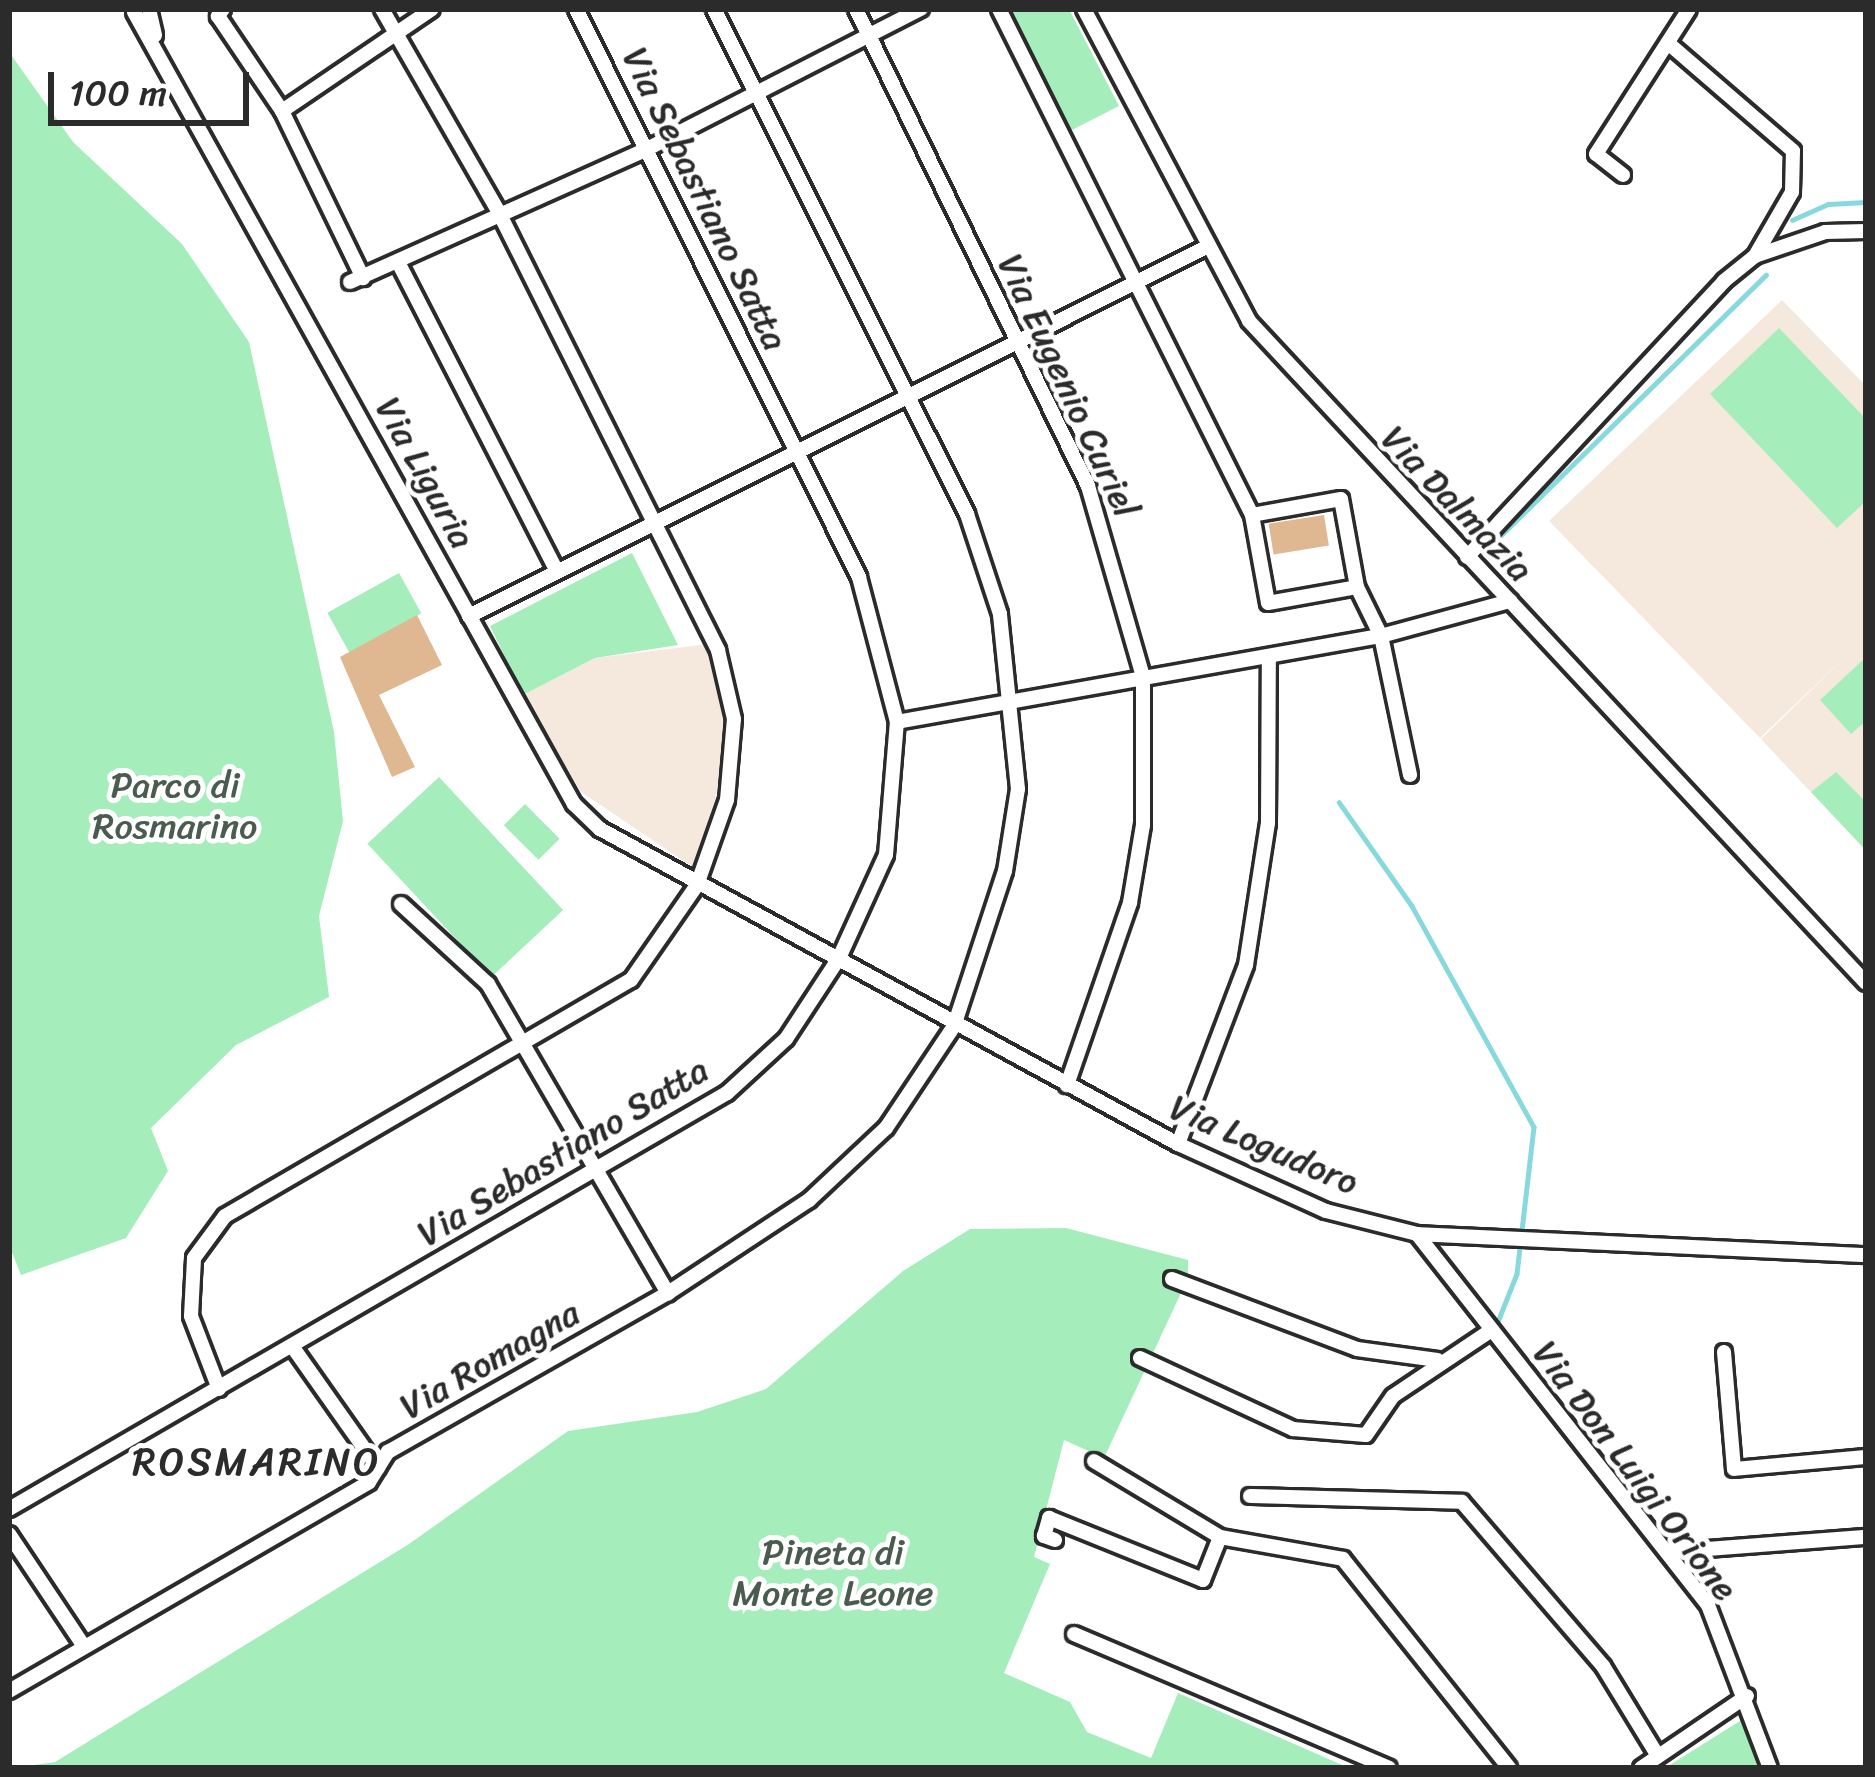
<!DOCTYPE html>
<html>
<head>
<meta charset="utf-8">
<style>
	body { margin:0 }
	#map { position:relative; width:1875px; height:1777px; overflow:hidden; background:#fff; font-family:Sriracha,sans-serif }
	div>[style] { position:absolute }
	.built>* { inset:0; background:#f5e9de }
	.green>* { inset:0; background:#a5eebc; transform-origin:0 0 }
	.stream>* { height:4.5px; margin:-2.25px; padding:0 2.25px; transform-origin:2.25px; border-radius:2.25px; background:#88d9de }
	.building>* { inset:0; background:#dfb790; transform-origin:0 0 }
	.roads { filter:drop-shadow(3px 0 #2b2b2b) drop-shadow(-3px 0 #2b2b2b) drop-shadow(0 3px #2b2b2b) drop-shadow(0 -3px #2b2b2b) }
	.minor>* { height:14px; margin:-7px; padding:0 7px; transform-origin:7px; border-radius:7px; background:#fff }
	span { translate:-50% -50%; white-space:nowrap; text-align:center; line-height:1.15; -webkit-text-stroke:10px #fff; paint-order:stroke }
	.street-label { font-size:36px; color:#2b2b2b }
	.park-label { font-size:36px; color:#4a5c4f }
	.neighbourhood-label { font-size:39px; color:#2b2b2b; letter-spacing:3px }
	.frame { position:absolute; inset:0; border:12px solid #2b2b2b; pointer-events:none }
	.scale { position:absolute; left:48px; top:72px; width:201px; height:54px; box-sizing:border-box; border:6px solid #2b2b2b; border-top:0; padding-left:15px; font-size:36px; line-height:42px; white-space:nowrap; color:#2b2b2b; -webkit-text-stroke:9px #fff; paint-order:stroke }
</style>
</head>
<body>
<div id="map">
	<div class="built">
		<div style="clip-path:polygon(1782px 300px,1866px 386px,1866px 851px,1761px 739px,1845px 657px,1760px 738px,1549px 521px)"></div>
		<div style="clip-path:polygon(709px 644px,726px 722px,724px 769px,694px 868px,581px 792px,523px 695px,595px 658px)"></div>
	</div>
	<div class="green">
		<div style="clip-path:polygon(1005px 9px,1069px 9px,1119px 106px,1068px 132px)"></div>
		<div style="clip-path:polygon(9px 52px,73px 142px,182px 244px,249px 342px,334px 732px,343px 821px,319px 916px,329px 997px,236px 1045px,151px 1128px,168px 1171px,126px 1238px,21px 1275px,9px 1245px)"></div>
		<div style="clip-path:polygon(1779px 328px,1866px 419px,1866px 501px,1837px 528px,1710px 394px)"></div>
		<div style="clip-path:polygon(632px 553px,678px 645px,595px 658px,523px 695px,490px 626px)"></div>
		<div style="left:399px;top:573px;width:46px;height:82px;rotate:61deg"></div>
		<div style="clip-path:polygon(1866px 657px,1866px 721px,1851px 734px,1820px 700px)"></div>
		<div style="clip-path:polygon(1836px 772px,1866px 802px,1863px 847px,1811px 792px)"></div>
		<div style="left:439px;top:777px;width:182px;height:98px;rotate:47deg"></div>
		<div style="left:525px;top:804px;width:49px;height:30px;rotate:45deg"></div>
		<div style="clip-path:polygon(1066px 1228px,1188px 1260px,1188px 1278px,1104px 1458px,1064px 1440px,1034px 1557px,1050px 1564px,1004px 1673px,1070px 1702px,1087px 1732px,1151px 1758px,1178px 1693px,1349px 1768px,13px 1768px,55px 1762px,409px 1544px,568px 1431px,697px 1412px,766px 1389px,903px 1271px,970px 1229px)"></div>
		<div style="clip-path:polygon(1743px 1719px,1760px 1768px,1665px 1768px)"></div>
	</div>
	<div class="stream">
		<div style="left:1792px;top:220px;width:39px;rotate:-24deg"></div>
		<div style="left:1828px;top:204px;width:38px;rotate:-3deg"></div>
		<div style="left:1489px;top:547px;width:388px;rotate:-44.5deg"></div>
		<div style="left:1339px;top:802px;width:127px;rotate:54.9deg"></div>
		<div style="left:1412px;top:906px;width:252px;rotate:61.1deg"></div>
		<div style="left:1534px;top:1127px;width:148px;rotate:96.6deg"></div>
		<div style="left:1517px;top:1274px;width:52px;rotate:111.6deg"></div>
	</div>
	<div class="building">
		<div style="left:1324px;top:515px;width:31px;height:56px;rotate:81deg"></div>
		<div style="clip-path:polygon(417px 615px,442px 665px,379px 695px,415px 767px,392px 777px,340px 657px)"></div>
	</div>
	<div class="roads">
		<div class="minor">
			<div style="left:149px;top:9px;width:27px;rotate:77deg"></div>
			<div style="left:223px;top:9px;width:9px;rotate:126deg"></div>
			<div style="left:218px;top:16px;width:115px;rotate:56deg"></div>
			<div style="left:282px;top:111px;width:186px;rotate:64.1deg"></div>
			<div style="left:856px;top:9px;width:530px;rotate:64.06deg"></div>
			<div style="left:1088px;top:486px;width:199px;rotate:73.9deg"></div>
			<div style="left:1143px;top:677px;width:148px;rotate:90deg"></div>
			<div style="left:1143px;top:825px;width:79px;rotate:99.5deg"></div>
			<div style="left:1130px;top:903px;width:193px;rotate:109.1deg"></div>
			<div style="left:999px;top:9px;width:566px;rotate:63.43deg"></div>
			<div style="left:1252px;top:515px;width:89px;rotate:79.7deg"></div>
			<div style="left:1268px;top:603px;width:90px;rotate:-10.2deg"></div>
			<div style="left:1357px;top:587px;width:89px;rotate:-100.3deg"></div>
			<div style="left:1341px;top:499px;width:90px;rotate:169.8deg"></div>
			<div style="left:1084px;top:9px;width:353px;rotate:62.1deg"></div>
			<div style="left:1249px;top:321px;width:905px;rotate:47.02deg"></div>
			<div style="left:134px;top:12px;width:906px;rotate:60.95deg"></div>
			<div style="left:574px;top:804px;width:36px;rotate:44deg"></div>
			<div style="left:600px;top:829px;width:658px;rotate:28.59deg"></div>
			<div style="left:1178px;top:1144px;width:162px;rotate:24.4deg"></div>
			<div style="left:1326px;top:1211px;width:94px;rotate:14.2deg"></div>
			<div style="left:1417px;top:1234px;width:449px;rotate:2.7deg"></div>
			<div style="left:1668px;top:43px;width:165px;rotate:40.8deg"></div>
			<div style="left:1793px;top:151px;width:41px;rotate:91.4deg"></div>
			<div style="left:1792px;top:192px;width:74px;rotate:120deg"></div>
			<div style="left:282px;top:111px;width:181px;rotate:-34.2deg"></div>
			<div style="left:1623px;top:175px;width:34px;rotate:-142deg"></div>
			<div style="left:1596px;top:154px;width:172px;rotate:-57.3deg"></div>
			<div style="left:399px;top:264px;width:346px;rotate:62.8deg"></div>
			<div style="left:350px;top:282px;width:323px;rotate:-24.1deg"></div>
			<div style="left:645px;top:150px;width:310px;rotate:-27.1deg"></div>
			<div style="left:1467px;top:557px;width:377px;rotate:-47deg"></div>
			<div style="left:1724px;top:281px;width:40px;rotate:-39deg"></div>
			<div style="left:1755px;top:256px;width:74px;rotate:-18.9deg"></div>
			<div style="left:1825px;top:232px;width:41px;rotate:-1.4deg"></div>
			<div style="left:1357px;top:587px;width:55px;rotate:63.9deg"></div>
			<div style="left:1381px;top:636px;width:142px;rotate:78.2deg"></div>
			<div style="left:469px;top:616px;width:827px;rotate:-26.57deg"></div>
			<div style="left:897px;top:722px;width:492px;rotate:-10.1deg"></div>
			<div style="left:1381px;top:636px;width:134px;rotate:-15.2deg"></div>
			<div style="left:401px;top:904px;width:118px;rotate:42.6deg"></div>
			<div style="left:488px;top:984px;width:358px;rotate:59.8deg"></div>
			<div style="left:1178px;top:1144px;width:191px;rotate:-69.2deg"></div>
			<div style="left:1246px;top:965px;width:144px;rotate:-81.2deg"></div>
			<div style="left:1268px;top:823px;width:167px;rotate:-89.7deg"></div>
			<div style="left:1417px;top:1234px;width:472px;rotate:51.9deg"></div>
			<div style="left:1708px;top:1605px;width:174px;rotate:69.2deg"></div>
			<div style="left:1172px;top:1279px;width:198px;rotate:20.7deg"></div>
			<div style="left:1357px;top:1349px;width:81px;rotate:7.8deg"></div>
			<div style="left:292px;top:1346px;width:149px;rotate:54.8deg"></div>
			<div style="left:1724px;top:1352px;width:117px;rotate:85.1deg"></div>
			<div style="left:1734px;top:1469px;width:133px;rotate:-5.2deg"></div>
			<div style="left:1140px;top:1358px;width:169px;rotate:24.9deg"></div>
			<div style="left:1293px;top:1429px;width:73px;rotate:4.7deg"></div>
			<div style="left:1366px;top:1435px;width:47px;rotate:-55.3deg"></div>
			<div style="left:1393px;top:1396px;width:117px;rotate:-33.8deg"></div>
			<div style="left:219px;top:1389px;width:78px;rotate:-111deg"></div>
			<div style="left:191px;top:1316px;width:58px;rotate:-87deg"></div>
			<div style="left:194px;top:1258px;width:52px;rotate:-53.6deg"></div>
			<div style="left:225px;top:1216px;width:470px;rotate:-30.2deg"></div>
			<div style="left:631px;top:980px;width:116px;rotate:-55.2deg"></div>
			<div style="left:697px;top:885px;width:90px;rotate:-70.6deg"></div>
			<div style="left:727px;top:800px;width:81px;rotate:-85.1deg"></div>
			<div style="left:734px;top:719px;width:71px;rotate:-103.1deg"></div>
			<div style="left:718px;top:650px;width:485px;rotate:-116.6deg"></div>
			<div style="left:501px;top:216px;width:239px;rotate:-119.9deg"></div>
			<div style="left:1094px;top:1461px;width:147px;rotate:31.1deg"></div>
			<div style="left:1220px;top:1537px;width:125px;rotate:10.1deg"></div>
			<div style="left:1343px;top:1559px;width:267px;rotate:51.5deg"></div>
			<div style="left:1250px;top:1496px;width:212px;rotate:1.6deg"></div>
			<div style="left:1462px;top:1502px;width:216px;rotate:49.3deg"></div>
			<div style="left:1603px;top:1666px;width:105px;rotate:58.6deg"></div>
			<div style="left:9px;top:1509px;width:830px;rotate:-30.09deg"></div>
			<div style="left:727px;top:1093px;width:80px;rotate:-42.5deg"></div>
			<div style="left:786px;top:1039px;width:97px;rotate:-56.8deg"></div>
			<div style="left:839px;top:958px;width:113px;rotate:-65.5deg"></div>
			<div style="left:886px;top:855px;width:133px;rotate:-85.3deg"></div>
			<div style="left:897px;top:722px;width:150px;rotate:-104.7deg"></div>
			<div style="left:859px;top:577px;width:635px;rotate:-116.48deg"></div>
			<div style="left:9px;top:1534px;width:133px;rotate:56.3deg"></div>
			<div style="left:1055px;top:1540px;width:12px;rotate:-160deg"></div>
			<div style="left:1044px;top:1536px;width:19px;rotate:-74deg"></div>
			<div style="left:1049px;top:1518px;width:166px;rotate:21.9deg"></div>
			<div style="left:1203px;top:1580px;width:46px;rotate:-68.4deg"></div>
			<div style="left:1669px;top:1552px;width:198px;rotate:-4.4deg"></div>
			<div style="left:1074px;top:1634px;width:342px;rotate:23deg"></div>
			<div style="left:9px;top:1691px;width:416px;rotate:-30.1deg"></div>
			<div style="left:369px;top:1482px;width:36px;rotate:-58deg"></div>
			<div style="left:388px;top:1452px;width:322px;rotate:-29.6deg"></div>
			<div style="left:668px;top:1293px;width:169px;rotate:-33.4deg"></div>
			<div style="left:809px;top:1200px;width:105px;rotate:-43.1deg"></div>
			<div style="left:886px;top:1128px;width:123px;rotate:-56.3deg"></div>
			<div style="left:954px;top:1026px;width:163px;rotate:-71.8deg"></div>
			<div style="left:1005px;top:871px;width:83px;rotate:-81deg"></div>
			<div style="left:1018px;top:789px;width:176px;rotate:-95.9deg"></div>
			<div style="left:1000px;top:614px;width:105px;rotate:-108.3deg"></div>
			<div style="left:967px;top:514px;width:565px;rotate:-116.61deg"></div>
			<div style="left:1641px;top:1768px;width:128px;rotate:-34.2deg"></div>
		</div>
	</div>
	<div class="street-label">
		<span style="left:705px;top:199px;rotate:64deg">Via Sebastiano Satta</span>
		<span style="left:1068px;top:386px;rotate:65deg">Via Eugenio Curiel</span>
		<span style="left:425px;top:473px;rotate:61deg">Via Liguria</span>
		<span style="left:1457px;top:504px;rotate:46deg">Via Dalmazia</span>
		<span style="left:1264px;top:1145px;rotate:23deg">Via Logudoro</span>
		<span style="left:563px;top:1152px;rotate:-31deg">Via Sebastiano Satta</span>
		<span style="left:490px;top:1360px;rotate:-30deg">Via Romagna</span>
		<span style="left:1635px;top:1471px;rotate:53deg">Via Don Luigi Orione</span>
	</div>
	<div class="park-label">
		<span style="left:175px;top:806px">Parco di<br>Rosmarino</span>
		<span style="left:833px;top:1573px">Pineta di<br>Monte Leone</span>
	</div>
	<div class="neighbourhood-label">
		<span style="left:257px;top:1462px">ROSMARINO</span>
	</div>
	<div class="frame"></div>
	<div class="scale">100 m</div>
</div>
</body>
</html>
